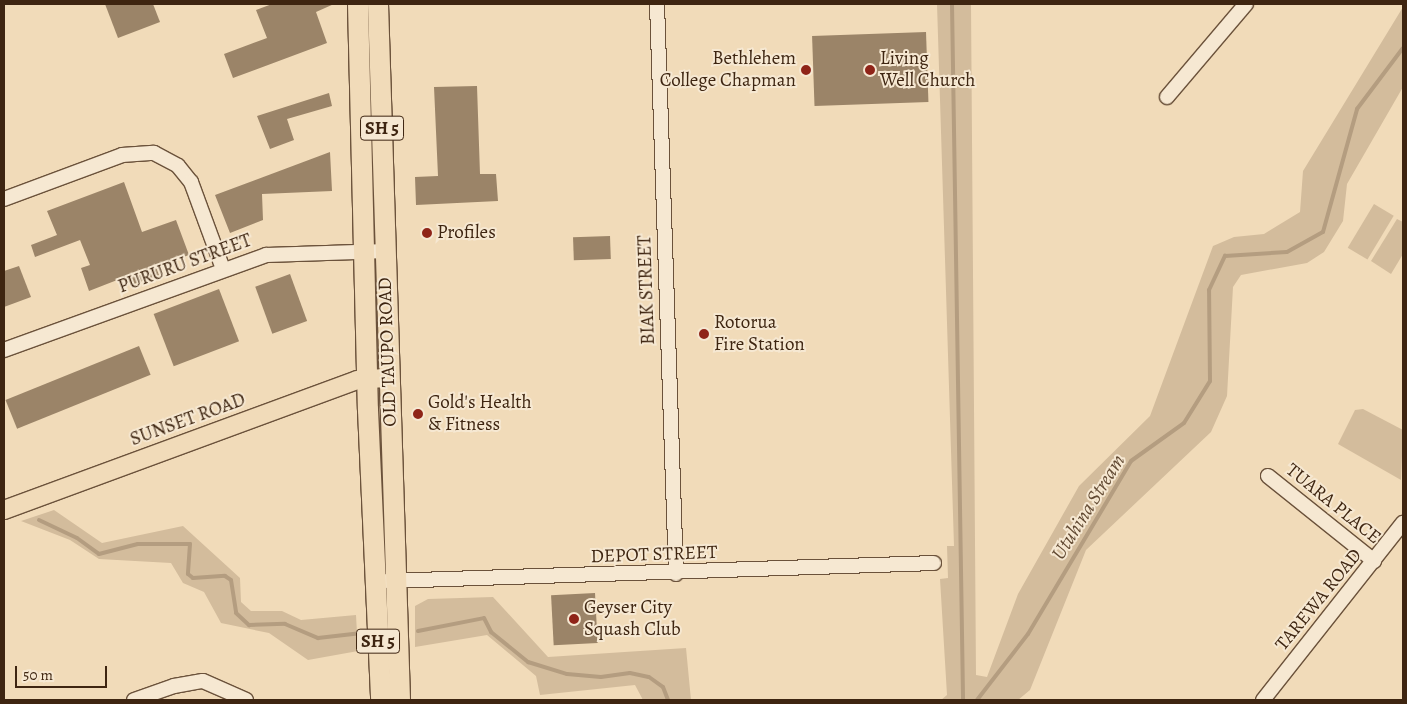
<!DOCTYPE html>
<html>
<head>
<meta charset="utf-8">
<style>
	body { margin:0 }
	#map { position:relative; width:1407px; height:704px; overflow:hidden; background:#f1dbb9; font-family:Alegreya,serif }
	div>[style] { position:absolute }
	.green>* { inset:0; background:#d3bc9c; transform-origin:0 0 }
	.stream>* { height:4px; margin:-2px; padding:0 2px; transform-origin:2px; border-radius:2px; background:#b49d80 }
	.building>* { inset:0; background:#9b8468; transform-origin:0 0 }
	.roads { filter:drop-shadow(1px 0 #6b523b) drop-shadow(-1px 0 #6b523b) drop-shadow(0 1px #6b523b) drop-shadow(0 -1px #6b523b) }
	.minor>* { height:14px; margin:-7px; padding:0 7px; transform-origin:7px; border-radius:7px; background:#f6e8d2 }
	.major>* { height:18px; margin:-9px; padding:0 9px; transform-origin:9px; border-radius:9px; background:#f1dbb9 }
	.highway>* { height:20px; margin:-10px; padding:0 10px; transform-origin:10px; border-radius:10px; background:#f1dbb9 }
	.dots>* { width:14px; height:14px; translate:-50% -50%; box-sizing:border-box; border:2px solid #f6e8d2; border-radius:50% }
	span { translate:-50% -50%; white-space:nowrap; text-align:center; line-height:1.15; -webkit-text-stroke:4px #f6e8d2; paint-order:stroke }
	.shield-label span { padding:1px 4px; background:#f6e8d2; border:1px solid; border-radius:4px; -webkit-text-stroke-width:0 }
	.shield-label { font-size:18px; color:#3e2511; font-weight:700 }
	.poi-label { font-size:19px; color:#3e2511 }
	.right { translate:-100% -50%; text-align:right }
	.left { translate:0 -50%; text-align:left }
	.street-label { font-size:19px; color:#3e2511 }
	.water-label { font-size:20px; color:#614932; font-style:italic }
	.frame { position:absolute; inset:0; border:5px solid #3e2511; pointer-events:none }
	.scale { position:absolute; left:15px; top:666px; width:92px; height:22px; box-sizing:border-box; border:2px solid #3e2511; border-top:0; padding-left:6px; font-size:15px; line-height:18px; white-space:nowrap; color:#3e2511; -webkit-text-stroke:4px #f6e8d2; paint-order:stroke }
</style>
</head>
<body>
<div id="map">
	<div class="green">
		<div style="clip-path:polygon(937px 4px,971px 4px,976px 675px,987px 677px,1018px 594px,1079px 486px,1150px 416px,1213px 246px,1234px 237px,1264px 234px,1300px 212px,1303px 171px,1403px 7px,1403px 87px,1347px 184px,1343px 221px,1324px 252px,1307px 263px,1241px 275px,1233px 287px,1227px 396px,1211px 432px,1086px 550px,1030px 690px,1018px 700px,941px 700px,947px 695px,940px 579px,948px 578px,947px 546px,954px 546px)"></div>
		<div style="left:1374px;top:204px;width:23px;height:51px;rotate:31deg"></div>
		<div style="clip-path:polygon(1397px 219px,1403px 222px,1403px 254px,1391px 274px,1371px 261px)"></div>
		<div style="clip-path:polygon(1363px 409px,1403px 430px,1401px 480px,1338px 444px,1355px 410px)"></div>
		<div style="clip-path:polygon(54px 510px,102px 543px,183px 526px,240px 578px,241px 602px,251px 611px,282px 611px,301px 620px,356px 615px,358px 651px,308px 660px,269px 633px,221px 623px,204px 592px,183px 583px,171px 563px,99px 559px,70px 540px,21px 521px)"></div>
		<div style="clip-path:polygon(493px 597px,548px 657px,686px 648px,691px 700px,643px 700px,635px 685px,540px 695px,536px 676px,487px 635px,415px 647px,415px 606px,428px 599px)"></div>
	</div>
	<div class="stream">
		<div style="left:952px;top:4px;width:696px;rotate:89.09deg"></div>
		<div style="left:39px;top:520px;width:42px;rotate:25.3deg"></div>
		<div style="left:77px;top:538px;width:27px;rotate:36deg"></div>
		<div style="left:99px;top:554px;width:40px;rotate:-14.4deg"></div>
		<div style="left:138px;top:544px;width:52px"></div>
		<div style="left:190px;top:544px;width:30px;rotate:94deg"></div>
		<div style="left:188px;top:574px;width:6px;rotate:39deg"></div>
		<div style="left:193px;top:578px;width:32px;rotate:-4deg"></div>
		<div style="left:225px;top:576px;width:7px;rotate:34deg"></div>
		<div style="left:231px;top:580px;width:33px;rotate:81deg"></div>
		<div style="left:236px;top:613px;width:18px;rotate:43deg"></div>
		<div style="left:249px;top:625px;width:36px;rotate:-2deg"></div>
		<div style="left:285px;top:624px;width:36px;rotate:23deg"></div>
		<div style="left:318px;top:638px;width:44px;rotate:-6.5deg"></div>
		<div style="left:418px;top:631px;width:67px;rotate:-11.1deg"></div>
		<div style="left:484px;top:618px;width:16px;rotate:63deg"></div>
		<div style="left:491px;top:632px;width:48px;rotate:39deg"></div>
		<div style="left:528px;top:662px;width:41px;rotate:17.1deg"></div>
		<div style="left:567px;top:674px;width:34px;rotate:5deg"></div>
		<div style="left:601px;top:677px;width:29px;rotate:-8deg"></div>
		<div style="left:630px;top:673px;width:19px;rotate:12deg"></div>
		<div style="left:649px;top:677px;width:17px;rotate:36deg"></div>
		<div style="left:663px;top:687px;width:14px;rotate:69deg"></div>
		<div style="left:977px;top:700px;width:83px;rotate:-52.3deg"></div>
		<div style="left:1028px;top:634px;width:201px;rotate:-59.2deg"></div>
		<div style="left:1131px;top:461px;width:65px;rotate:-35.6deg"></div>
		<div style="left:1184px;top:423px;width:49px;rotate:-58.2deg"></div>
		<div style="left:1210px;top:381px;width:91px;rotate:-90.6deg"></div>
		<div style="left:1209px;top:290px;width:38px;rotate:-65deg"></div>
		<div style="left:1225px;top:256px;width:62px;rotate:-3.7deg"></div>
		<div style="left:1287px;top:252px;width:41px;rotate:-29.1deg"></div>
		<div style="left:1323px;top:232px;width:128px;rotate:-74.5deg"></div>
		<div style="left:1357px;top:109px;width:76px;rotate:-53deg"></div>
	</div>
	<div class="building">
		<div style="clip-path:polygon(105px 4px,153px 4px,160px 22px,118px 38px)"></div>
		<div style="clip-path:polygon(272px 4px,334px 4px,316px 12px,327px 43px,233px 78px,224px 54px,267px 38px,256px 10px)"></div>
		<div style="left:926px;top:32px;width:70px;height:114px;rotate:88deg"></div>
		<div style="clip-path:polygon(477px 86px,480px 174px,496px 174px,498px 201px,416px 205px,415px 177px,438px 176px,434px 87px)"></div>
		<div style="clip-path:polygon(329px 93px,332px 106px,287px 119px,294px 140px,270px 149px,257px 116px)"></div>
		<div style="clip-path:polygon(330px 152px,332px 191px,262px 194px,263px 220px,230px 233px,215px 195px)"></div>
		<div style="clip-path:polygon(124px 182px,142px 232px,176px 220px,189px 255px,156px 267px,159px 275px,134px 284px,130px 275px,89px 291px,81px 268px,90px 265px,80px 240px,35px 257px,31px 245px,57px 235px,47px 211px)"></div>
		<div style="left:610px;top:236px;width:23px;height:37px;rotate:88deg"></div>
		<div style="clip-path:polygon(19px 266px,31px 297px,4px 307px,4px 271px)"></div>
		<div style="left:290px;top:274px;width:50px;height:37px;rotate:70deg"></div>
		<div style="left:219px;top:289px;width:56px;height:70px;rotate:69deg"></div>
		<div style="left:139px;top:346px;width:31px;height:144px;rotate:68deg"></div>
		<div style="left:595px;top:593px;width:50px;height:44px;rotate:87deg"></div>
	</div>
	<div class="roads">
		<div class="minor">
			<div style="left:657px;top:4px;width:570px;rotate:88.09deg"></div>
			<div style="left:1167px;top:97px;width:122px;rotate:-49.7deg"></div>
			<div style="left:4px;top:199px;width:126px;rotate:-20.4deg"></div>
			<div style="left:122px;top:155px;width:32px;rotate:-4deg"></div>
			<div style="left:154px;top:153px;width:27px;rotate:28deg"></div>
			<div style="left:178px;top:166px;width:21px;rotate:51deg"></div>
			<div style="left:191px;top:182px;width:93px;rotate:69.8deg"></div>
			<div style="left:4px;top:350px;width:279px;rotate:-19.9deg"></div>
			<div style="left:266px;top:255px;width:121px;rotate:-1.9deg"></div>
			<div style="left:1268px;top:476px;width:136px;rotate:38.7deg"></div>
			<div style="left:387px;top:581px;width:547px;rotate:-1.88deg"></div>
			<div style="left:134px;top:700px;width:42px;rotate:-19.3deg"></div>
			<div style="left:174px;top:686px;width:29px;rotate:-10deg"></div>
			<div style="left:203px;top:681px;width:47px;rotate:23.8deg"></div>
			<div style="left:1263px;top:700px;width:226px;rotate:-51.7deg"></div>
		</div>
		<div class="major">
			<div style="left:4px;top:510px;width:376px;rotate:-20.2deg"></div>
			<div style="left:357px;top:380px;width:31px;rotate:-4deg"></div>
		</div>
		<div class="highway">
			<div style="left:358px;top:4px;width:406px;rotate:88.6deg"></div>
			<div style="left:368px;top:410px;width:290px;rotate:87.4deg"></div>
			<div style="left:378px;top:4px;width:696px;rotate:88.19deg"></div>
		</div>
	</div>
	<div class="dots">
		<div style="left:806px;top:70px;background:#8f2418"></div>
		<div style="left:870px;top:70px;background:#8f2418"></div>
		<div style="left:427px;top:233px;background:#8f2418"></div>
		<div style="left:704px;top:334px;background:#8f2418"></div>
		<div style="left:418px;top:414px;background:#8f2418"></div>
		<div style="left:574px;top:619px;background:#8f2418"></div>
	</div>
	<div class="shield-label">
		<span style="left:382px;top:128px">SH 5</span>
		<span style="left:378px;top:641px">SH 5</span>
	</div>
	<div class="poi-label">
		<span class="right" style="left:796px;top:70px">Bethlehem<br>College Chapman</span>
		<span class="left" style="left:880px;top:70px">Living<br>Well Church</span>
		<span class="left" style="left:437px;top:233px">Profiles</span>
		<span class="left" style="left:714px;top:334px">Rotorua<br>Fire Station</span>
		<span class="left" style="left:428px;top:414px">Gold's Health<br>&amp; Fitness</span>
		<span class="left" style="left:584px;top:619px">Geyser City<br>Squash Club</span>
	</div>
	<div class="street-label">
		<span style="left:185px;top:264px;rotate:-20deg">PURURU STREET</span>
		<span style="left:647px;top:290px;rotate:-92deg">BIAK STREET</span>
		<span style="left:388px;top:352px;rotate:-92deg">OLD TAUPO ROAD</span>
		<span style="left:188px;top:420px;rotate:-20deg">SUNSET ROAD</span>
		<span style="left:1333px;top:504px;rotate:39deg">TUARA PLACE</span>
		<span style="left:654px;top:555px;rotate:-2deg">DEPOT STREET</span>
		<span style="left:1319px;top:600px;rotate:-51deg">TAREWA ROAD</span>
	</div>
	<div class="water-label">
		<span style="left:1088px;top:507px;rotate:-58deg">Utuhina Stream</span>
	</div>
	<div class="frame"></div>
	<div class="scale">50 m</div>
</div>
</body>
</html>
